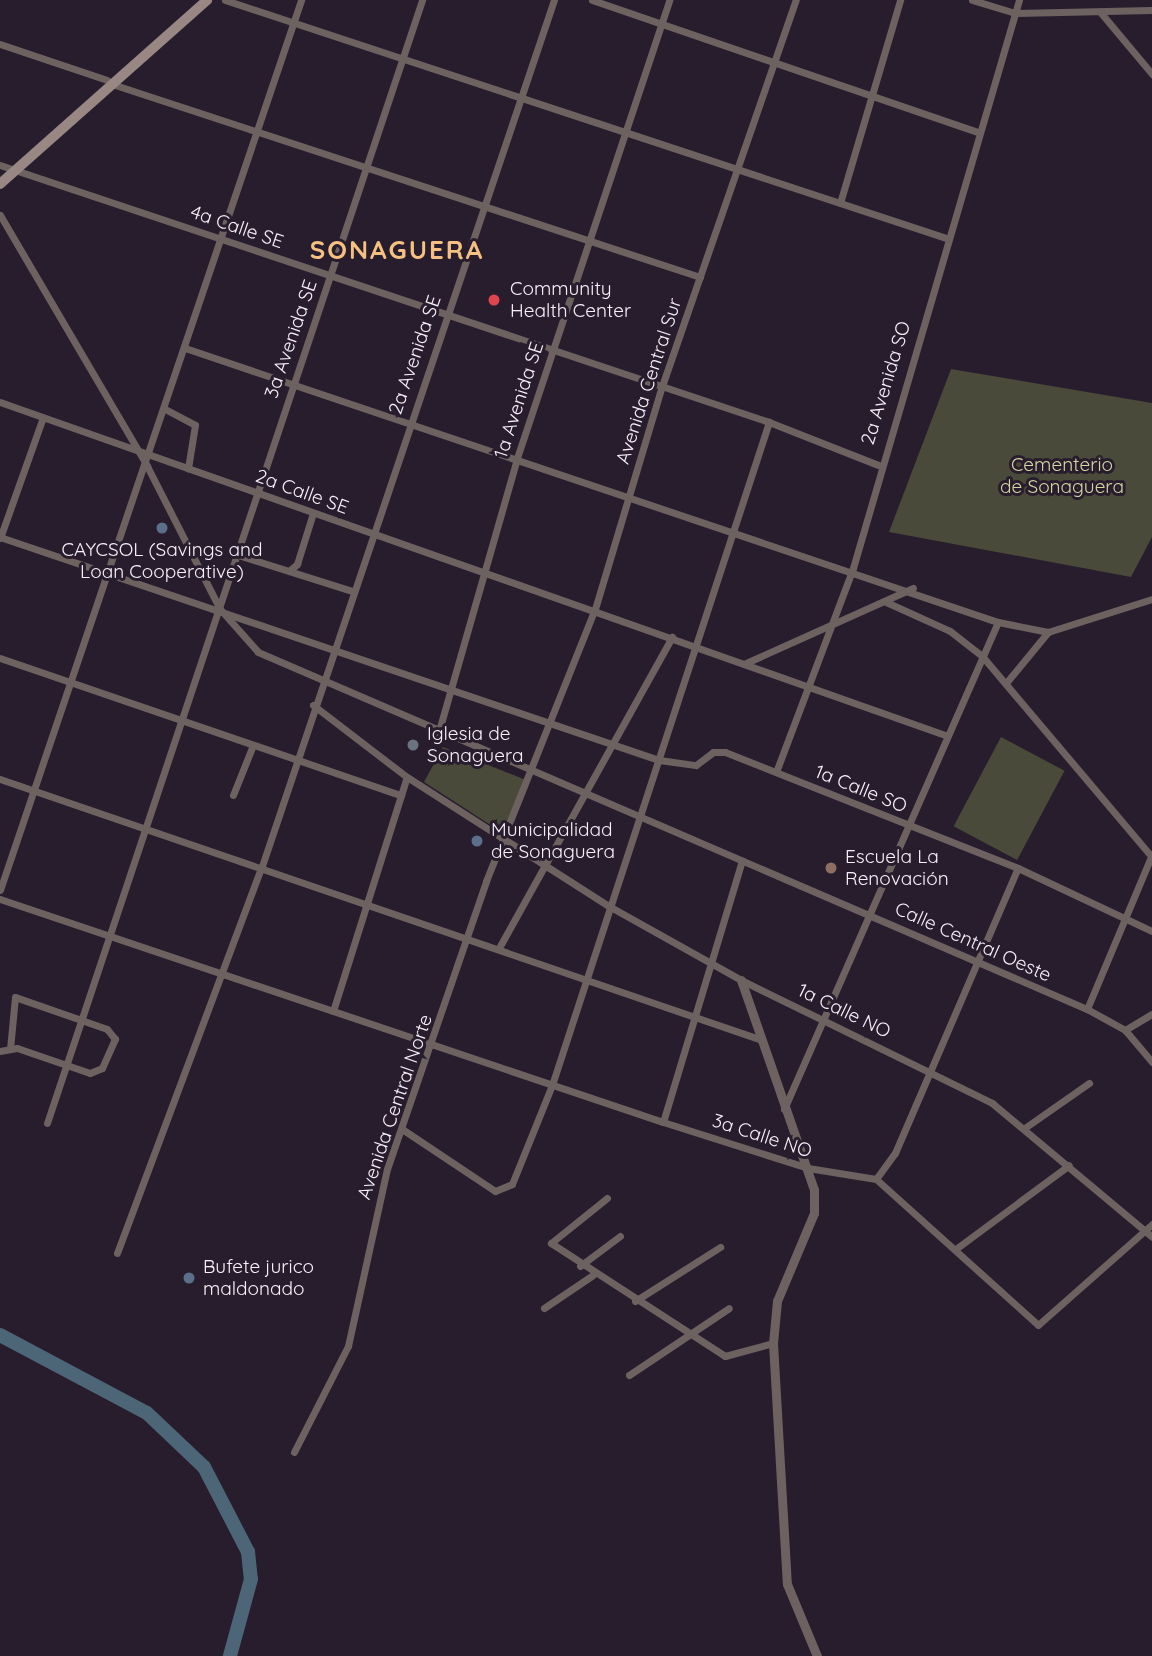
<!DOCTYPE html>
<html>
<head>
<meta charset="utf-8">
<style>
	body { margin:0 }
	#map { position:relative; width:1152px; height:1656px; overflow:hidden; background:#271d2d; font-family:Quicksand,sans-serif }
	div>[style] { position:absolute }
	.green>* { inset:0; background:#494a39; transform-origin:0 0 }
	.river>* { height:14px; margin:-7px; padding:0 7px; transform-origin:7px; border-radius:7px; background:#4d6677 }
	.minor>* { height:7px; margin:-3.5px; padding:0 3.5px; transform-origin:3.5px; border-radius:3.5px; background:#6d6260 }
	.tertiary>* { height:9px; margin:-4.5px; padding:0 4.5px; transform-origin:4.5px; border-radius:4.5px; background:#6d6260 }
	.secondary>* { height:10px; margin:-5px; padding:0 5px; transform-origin:5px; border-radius:5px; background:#998784 }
	.dots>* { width:19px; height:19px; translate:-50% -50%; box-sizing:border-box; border:4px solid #271d2d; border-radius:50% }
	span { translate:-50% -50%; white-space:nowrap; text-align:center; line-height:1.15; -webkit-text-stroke:6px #271d2d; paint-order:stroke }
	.street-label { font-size:19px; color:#f8f1fc }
	.poi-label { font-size:19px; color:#f8f1fc }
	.left { translate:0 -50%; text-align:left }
	.park-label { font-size:19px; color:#d4d7a2 }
	.district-label { font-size:26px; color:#f5c081; font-weight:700; letter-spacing:2px }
</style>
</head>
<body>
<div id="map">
	<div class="green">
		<div style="clip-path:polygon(951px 369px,1152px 403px,1152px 537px,1131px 577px,889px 532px)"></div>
		<div style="left:1001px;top:737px;width:72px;height:101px;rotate:28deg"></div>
		<div style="clip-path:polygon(443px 747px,526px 780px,503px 833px,424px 782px)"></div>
	</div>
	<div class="river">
		<div style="left:0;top:1335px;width:166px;rotate:28deg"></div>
		<div style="left:147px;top:1413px;width:79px;rotate:43.5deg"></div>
		<div style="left:204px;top:1467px;width:96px;rotate:62.6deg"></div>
		<div style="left:248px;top:1552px;width:27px;rotate:84deg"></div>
		<div style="left:251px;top:1579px;width:80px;rotate:105.3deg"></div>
	</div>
	<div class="minor">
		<div style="left:225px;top:0;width:759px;rotate:18.27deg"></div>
		<div style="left:592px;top:0;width:408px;rotate:18.9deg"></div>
		<div style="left:972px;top:0;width:45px;rotate:16.8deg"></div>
		<div style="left:1015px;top:13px;width:137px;rotate:-1.3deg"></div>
		<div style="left:1101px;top:13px;width:80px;rotate:50.1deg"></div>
		<div style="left:0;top:44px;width:113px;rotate:18.6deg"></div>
		<div style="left:112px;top:84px;width:619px;rotate:18.17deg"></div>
		<div style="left:0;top:165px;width:811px;rotate:18.48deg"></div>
		<div style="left:769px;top:422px;width:117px;rotate:21.5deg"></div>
		<div style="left:840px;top:203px;width:212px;rotate:-73.5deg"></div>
		<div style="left:0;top:215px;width:291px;rotate:59.6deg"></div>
		<div style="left:147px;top:466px;width:161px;rotate:63deg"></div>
		<div style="left:220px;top:609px;width:57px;rotate:48.5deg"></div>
		<div style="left:258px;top:652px;width:903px;rotate:23.3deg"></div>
		<div style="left:1087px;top:1009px;width:43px;rotate:28.9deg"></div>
		<div style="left:1125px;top:1030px;width:42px;rotate:49.8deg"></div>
		<div style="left:185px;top:348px;width:858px;rotate:18.63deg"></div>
		<div style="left:998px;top:622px;width:51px;rotate:11.3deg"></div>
		<div style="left:1048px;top:632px;width:109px;rotate:-17.6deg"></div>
		<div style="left:0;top:402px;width:1002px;rotate:19.41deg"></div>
		<div style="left:165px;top:409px;width:34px;rotate:28deg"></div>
		<div style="left:195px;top:425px;width:44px;rotate:99.2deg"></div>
		<div style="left:0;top:537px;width:696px;rotate:18.7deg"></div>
		<div style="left:659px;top:760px;width:37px;rotate:8deg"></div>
		<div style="left:696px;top:765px;width:21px;rotate:-37deg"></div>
		<div style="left:713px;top:752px;width:12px"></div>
		<div style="left:725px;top:752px;width:315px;rotate:21.6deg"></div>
		<div style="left:1018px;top:868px;width:148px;rotate:25.2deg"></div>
		<div style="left:0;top:538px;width:128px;rotate:-70.4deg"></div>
		<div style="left:238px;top:555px;width:120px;rotate:17.5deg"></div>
		<div style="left:289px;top:571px;width:11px;rotate:-41deg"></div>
		<div style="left:297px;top:564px;width:53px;rotate:-72.6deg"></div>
		<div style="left:886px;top:602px;width:70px;rotate:24.4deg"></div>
		<div style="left:950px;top:631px;width:41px;rotate:38deg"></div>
		<div style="left:982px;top:656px;width:262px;rotate:49.8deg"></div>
		<div style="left:0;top:658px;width:424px;rotate:18.9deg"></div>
		<div style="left:746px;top:663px;width:183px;rotate:-24.2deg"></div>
		<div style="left:1006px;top:683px;width:66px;rotate:-50.5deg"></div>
		<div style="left:313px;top:705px;width:118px;rotate:37.5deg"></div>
		<div style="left:407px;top:777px;width:237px;rotate:32.6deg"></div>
		<div style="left:607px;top:905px;width:154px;rotate:29.2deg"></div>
		<div style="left:741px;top:980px;width:280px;rotate:26.1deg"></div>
		<div style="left:992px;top:1103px;width:209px;rotate:39.9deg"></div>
		<div style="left:438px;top:734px;width:287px;rotate:-74deg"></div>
		<div style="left:517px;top:458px;width:483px;rotate:-71.6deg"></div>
		<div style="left:776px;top:772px;width:218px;rotate:-69.3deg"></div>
		<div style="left:853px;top:568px;width:592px;rotate:-73.71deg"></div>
		<div style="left:0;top:779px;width:802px;rotate:18.91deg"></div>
		<div style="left:233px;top:795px;width:54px;rotate:-68.2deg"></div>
		<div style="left:0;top:890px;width:940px;rotate:-71.31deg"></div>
		<div style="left:0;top:899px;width:699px;rotate:18.59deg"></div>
		<div style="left:663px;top:1122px;width:152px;rotate:17.6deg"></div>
		<div style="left:808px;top:1168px;width:69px;rotate:9.2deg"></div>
		<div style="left:876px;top:1179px;width:218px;rotate:42deg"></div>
		<div style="left:1038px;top:1325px;width:152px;rotate:-41.5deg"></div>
		<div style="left:500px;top:946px;width:354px;rotate:-60.9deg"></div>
		<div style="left:1087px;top:1009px;width:168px;rotate:-67.2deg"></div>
		<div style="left:333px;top:1011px;width:245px;rotate:-72.5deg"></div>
		<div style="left:1125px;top:1030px;width:31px;rotate:-31deg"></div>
		<div style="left:0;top:1051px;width:17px;rotate:-10deg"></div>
		<div style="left:17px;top:1048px;width:77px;rotate:18.9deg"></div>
		<div style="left:90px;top:1073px;width:13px;rotate:-23deg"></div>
		<div style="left:102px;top:1068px;width:32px;rotate:-66deg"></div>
		<div style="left:115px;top:1039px;width:13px;rotate:-129deg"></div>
		<div style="left:107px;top:1029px;width:97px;rotate:-160.8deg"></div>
		<div style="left:15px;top:997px;width:52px;rotate:95.5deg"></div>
		<div style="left:784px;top:1109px;width:532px;rotate:-66.28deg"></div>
		<div style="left:663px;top:1122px;width:273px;rotate:-73.2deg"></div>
		<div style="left:47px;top:1123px;width:1184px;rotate:-71.53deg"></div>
		<div style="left:1026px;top:1127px;width:77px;rotate:-34.9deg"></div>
		<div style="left:402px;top:1129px;width:112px;rotate:33.7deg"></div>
		<div style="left:495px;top:1191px;width:18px;rotate:-22deg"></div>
		<div style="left:512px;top:1184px;width:107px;rotate:-68deg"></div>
		<div style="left:552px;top:1085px;width:698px;rotate:-71.88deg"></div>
		<div style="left:876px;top:1179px;width:32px;rotate:-54deg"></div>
		<div style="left:895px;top:1153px;width:310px;rotate:-66.7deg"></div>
		<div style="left:607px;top:1198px;width:72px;rotate:141.2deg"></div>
		<div style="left:551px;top:1243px;width:207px;rotate:33deg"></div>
		<div style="left:725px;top:1356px;width:50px;rotate:-15.2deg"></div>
		<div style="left:957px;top:1248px;width:139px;rotate:-36.5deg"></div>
		<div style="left:117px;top:1253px;width:413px;rotate:-69.5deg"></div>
		<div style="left:262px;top:866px;width:914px;rotate:-71.37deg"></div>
		<div style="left:580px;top:1266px;width:50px;rotate:-36.9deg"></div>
		<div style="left:635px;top:1301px;width:101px;rotate:-32.4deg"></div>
		<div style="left:544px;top:1308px;width:59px;rotate:-34deg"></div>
		<div style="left:629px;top:1375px;width:120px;rotate:-33.8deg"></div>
		<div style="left:294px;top:1452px;width:119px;rotate:-63deg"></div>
		<div style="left:348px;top:1346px;width:181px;rotate:-77.6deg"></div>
		<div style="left:387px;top:1169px;width:305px;rotate:-71deg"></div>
		<div style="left:486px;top:881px;width:293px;rotate:-68.2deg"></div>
		<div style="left:595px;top:609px;width:233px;rotate:-73.3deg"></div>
		<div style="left:662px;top:386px;width:409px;rotate:-70.9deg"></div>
	</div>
	<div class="tertiary">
		<div style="left:741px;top:980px;width:222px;rotate:70.8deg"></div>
		<div style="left:814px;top:1190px;width:23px;rotate:90deg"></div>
		<div style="left:814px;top:1213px;width:95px;rotate:112.8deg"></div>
		<div style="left:777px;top:1301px;width:42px;rotate:95.4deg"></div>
		<div style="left:773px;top:1343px;width:241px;rotate:86.7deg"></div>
		<div style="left:787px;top:1584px;width:78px;rotate:67.4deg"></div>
	</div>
	<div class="secondary">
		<div style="left:0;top:184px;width:277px;rotate:-41.6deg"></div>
	</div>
	<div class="dots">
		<div style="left:494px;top:300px;background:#e0444e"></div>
		<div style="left:162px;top:528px;background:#5c6f8a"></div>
		<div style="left:413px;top:745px;background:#6b7280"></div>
		<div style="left:477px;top:841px;background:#5c6f8a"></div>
		<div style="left:831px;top:868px;background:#8d6e63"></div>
		<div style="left:189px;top:1278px;background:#5c6f8a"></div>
	</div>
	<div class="street-label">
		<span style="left:237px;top:227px;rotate:19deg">4a Calle SE</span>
		<span style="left:291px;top:339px;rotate:-71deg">3a Avenida SE</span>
		<span style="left:415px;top:355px;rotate:-71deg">2a Avenida SE</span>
		<span style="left:649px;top:381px;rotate:-72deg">Avenida Central Sur</span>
		<span style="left:886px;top:383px;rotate:-73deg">2a Avenida SO</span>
		<span style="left:519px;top:400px;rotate:-72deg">1a Avenida SE</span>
		<span style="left:302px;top:492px;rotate:20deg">2a Calle SE</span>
		<span style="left:861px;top:789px;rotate:22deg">1a Calle SO</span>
		<span style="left:973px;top:942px;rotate:24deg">Calle Central Oeste</span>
		<span style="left:844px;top:1011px;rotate:26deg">1a Calle NO</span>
		<span style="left:395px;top:1107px;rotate:-71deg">Avenida Central Norte</span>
		<span style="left:762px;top:1136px;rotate:18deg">3a Calle NO</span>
	</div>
	<div class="poi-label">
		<span class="left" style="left:510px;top:300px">Community<br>Health Center</span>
		<span style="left:162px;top:561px">CAYCSOL (Savings and<br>Loan Cooperative)</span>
		<span class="left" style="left:427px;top:745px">Iglesia de<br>Sonaguera</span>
		<span class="left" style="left:491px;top:841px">Municipalidad<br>de Sonaguera</span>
		<span class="left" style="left:845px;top:868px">Escuela La<br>Renovación</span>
		<span class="left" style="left:203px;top:1278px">Bufete jurico<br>maldonado</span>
	</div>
	<div class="park-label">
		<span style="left:1062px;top:476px">Cementerio<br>de Sonaguera</span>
	</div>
	<div class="district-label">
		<span style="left:397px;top:250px">SONAGUERA</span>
	</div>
</div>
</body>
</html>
